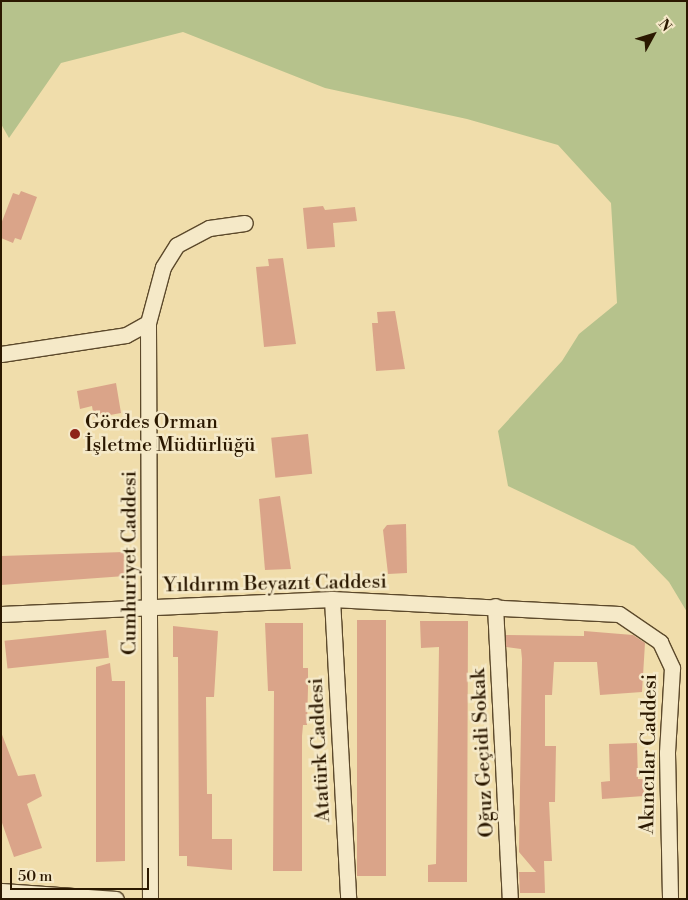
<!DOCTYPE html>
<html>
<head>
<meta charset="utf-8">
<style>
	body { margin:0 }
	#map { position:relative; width:688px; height:900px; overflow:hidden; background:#f0ddab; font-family:"Libre Bodoni",serif }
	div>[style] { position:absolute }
	.green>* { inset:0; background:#b6c28c }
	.building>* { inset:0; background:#daa489; transform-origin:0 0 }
	.roads { filter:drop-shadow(1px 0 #5c492b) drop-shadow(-1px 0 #5c492b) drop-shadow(0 1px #5c492b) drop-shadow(0 -1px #5c492b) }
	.street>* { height:15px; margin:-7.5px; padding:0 7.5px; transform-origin:7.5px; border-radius:7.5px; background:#f5e9c8 }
	.dots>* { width:14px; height:14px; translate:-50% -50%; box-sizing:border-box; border:2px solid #f5e9c8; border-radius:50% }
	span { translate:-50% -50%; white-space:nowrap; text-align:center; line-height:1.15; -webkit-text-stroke:5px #f5e9c8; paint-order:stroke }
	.poi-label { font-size:20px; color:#2b1800 }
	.left { translate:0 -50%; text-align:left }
	.street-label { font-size:20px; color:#2b1800 }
	.frame { position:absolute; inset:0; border:2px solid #2b1800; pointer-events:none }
	.north { position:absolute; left:628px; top:10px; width:50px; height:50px; -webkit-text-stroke:4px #f5e9c8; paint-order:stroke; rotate:51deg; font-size:14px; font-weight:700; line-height:20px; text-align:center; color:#2b1800 }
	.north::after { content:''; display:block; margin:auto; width:18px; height:22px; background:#2b1800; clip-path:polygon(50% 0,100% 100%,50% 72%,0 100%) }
	.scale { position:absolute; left:10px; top:868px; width:139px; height:22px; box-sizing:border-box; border:2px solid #2b1800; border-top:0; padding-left:6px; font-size:15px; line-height:18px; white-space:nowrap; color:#2b1800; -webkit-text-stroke:4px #f5e9c8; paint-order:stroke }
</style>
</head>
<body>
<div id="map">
	<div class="green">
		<div style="clip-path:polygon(1px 1px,687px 1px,687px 612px,669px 582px,634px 546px,508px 486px,498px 431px,562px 361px,579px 334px,617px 303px,611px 203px,558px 145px,467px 119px,325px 88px,183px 32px,61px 63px,9px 138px,1px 124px)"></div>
	</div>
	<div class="building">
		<div style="clip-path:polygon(21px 191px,37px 197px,21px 240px,15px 238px,13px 243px,1px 238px,1px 224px,13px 193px,19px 195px)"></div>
		<div style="clip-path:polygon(323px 206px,325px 210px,355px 207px,357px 221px,333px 223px,335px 247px,307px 249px,303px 208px)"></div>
		<div style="clip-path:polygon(283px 258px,296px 344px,264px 347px,256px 267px,269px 266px,268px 259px)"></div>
		<div style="clip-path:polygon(395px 311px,405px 369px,376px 371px,372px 323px,378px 323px,377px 312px)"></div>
		<div style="clip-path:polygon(116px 383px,121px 413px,94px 418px,92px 406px,80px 409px,77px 391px)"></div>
		<div style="left:308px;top:434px;width:40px;height:37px;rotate:84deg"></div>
		<div style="clip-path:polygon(280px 496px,291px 569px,265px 570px,259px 499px)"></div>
		<div style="clip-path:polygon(406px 524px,407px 573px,388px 574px,383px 530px,387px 525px)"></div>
		<div style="clip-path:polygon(124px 552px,125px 576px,1px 585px,1px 556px)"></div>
		<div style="left:357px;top:620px;width:29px;height:256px"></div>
		<div style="clip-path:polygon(420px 621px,468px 621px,467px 882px,428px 882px,428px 865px,436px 864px,439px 647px,421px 648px)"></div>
		<div style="clip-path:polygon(265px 623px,303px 623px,303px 668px,308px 668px,308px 688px,307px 725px,303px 725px,302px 736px,302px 871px,273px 871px,274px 691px,268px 691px)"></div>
		<div style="clip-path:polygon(173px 626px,218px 631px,214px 697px,206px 697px,207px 794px,212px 794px,212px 839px,232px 839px,232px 870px,187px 866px,187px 856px,179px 856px,178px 657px,173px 657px)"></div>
		<div style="left:106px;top:630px;width:28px;height:102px;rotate:84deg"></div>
		<div style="clip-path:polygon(584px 631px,633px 635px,645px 643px,642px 692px,600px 695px,597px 662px,554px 662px,552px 695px,545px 695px,545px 746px,556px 746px,555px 802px,549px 802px,552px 861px,544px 861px,545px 893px,520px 893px,519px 872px,536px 872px,519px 852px,522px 659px,521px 649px,506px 647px,506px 635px,584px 636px)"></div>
		<div style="clip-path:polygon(110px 663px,112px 681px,125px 681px,125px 861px,96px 862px,96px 667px)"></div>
		<div style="clip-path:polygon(1px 732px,18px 776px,35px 774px,42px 796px,27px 804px,42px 848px,14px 857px,1px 820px)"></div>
		<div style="clip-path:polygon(637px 743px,638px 779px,643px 779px,644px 796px,602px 799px,601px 782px,610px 781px,609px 744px)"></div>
	</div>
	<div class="roads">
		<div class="street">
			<div style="left:1px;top:354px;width:126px;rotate:-8.6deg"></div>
			<div style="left:126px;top:335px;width:25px;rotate:-29deg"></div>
			<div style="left:332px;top:599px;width:300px;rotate:86.9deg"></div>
			<div style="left:495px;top:606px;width:293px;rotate:87.1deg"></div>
			<div style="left:1px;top:614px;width:331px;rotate:-2.6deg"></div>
			<div style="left:332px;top:599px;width:287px;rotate:3deg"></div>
			<div style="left:619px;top:614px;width:50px;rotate:34.3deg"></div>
			<div style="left:660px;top:642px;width:29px;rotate:65deg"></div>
			<div style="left:672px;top:668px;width:85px;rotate:93.4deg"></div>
			<div style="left:667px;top:753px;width:146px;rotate:88.8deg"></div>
			<div style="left:1px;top:891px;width:115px;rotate:4deg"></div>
			<div style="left:150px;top:899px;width:576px;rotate:-90.2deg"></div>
			<div style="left:148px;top:323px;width:58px;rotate:-75deg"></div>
			<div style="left:163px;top:267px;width:26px;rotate:-58deg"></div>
			<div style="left:177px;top:245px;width:36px;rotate:-28deg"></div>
			<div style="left:209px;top:228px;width:36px;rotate:-8deg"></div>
		</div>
	</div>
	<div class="dots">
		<div style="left:75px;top:434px;background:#8f2418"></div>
	</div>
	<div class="poi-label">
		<span class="left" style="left:85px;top:434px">Gördes Orman<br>İşletme Müdürlüğü</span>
	</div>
	<div class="street-label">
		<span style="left:130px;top:563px;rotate:-90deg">Cumhuriyet Caddesi</span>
		<span style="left:275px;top:584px;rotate:-1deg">Yıldırım Beyazıt Caddesi</span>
		<span style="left:320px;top:750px;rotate:-93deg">Atatürk Caddesi</span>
		<span style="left:483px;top:753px;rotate:-93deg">Oğuz Geçidi Sokak</span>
		<span style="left:649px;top:754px;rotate:-89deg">Akıncılar Caddesi</span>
	</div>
	<div class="frame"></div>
	<div class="north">N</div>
	<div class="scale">50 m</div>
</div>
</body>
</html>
